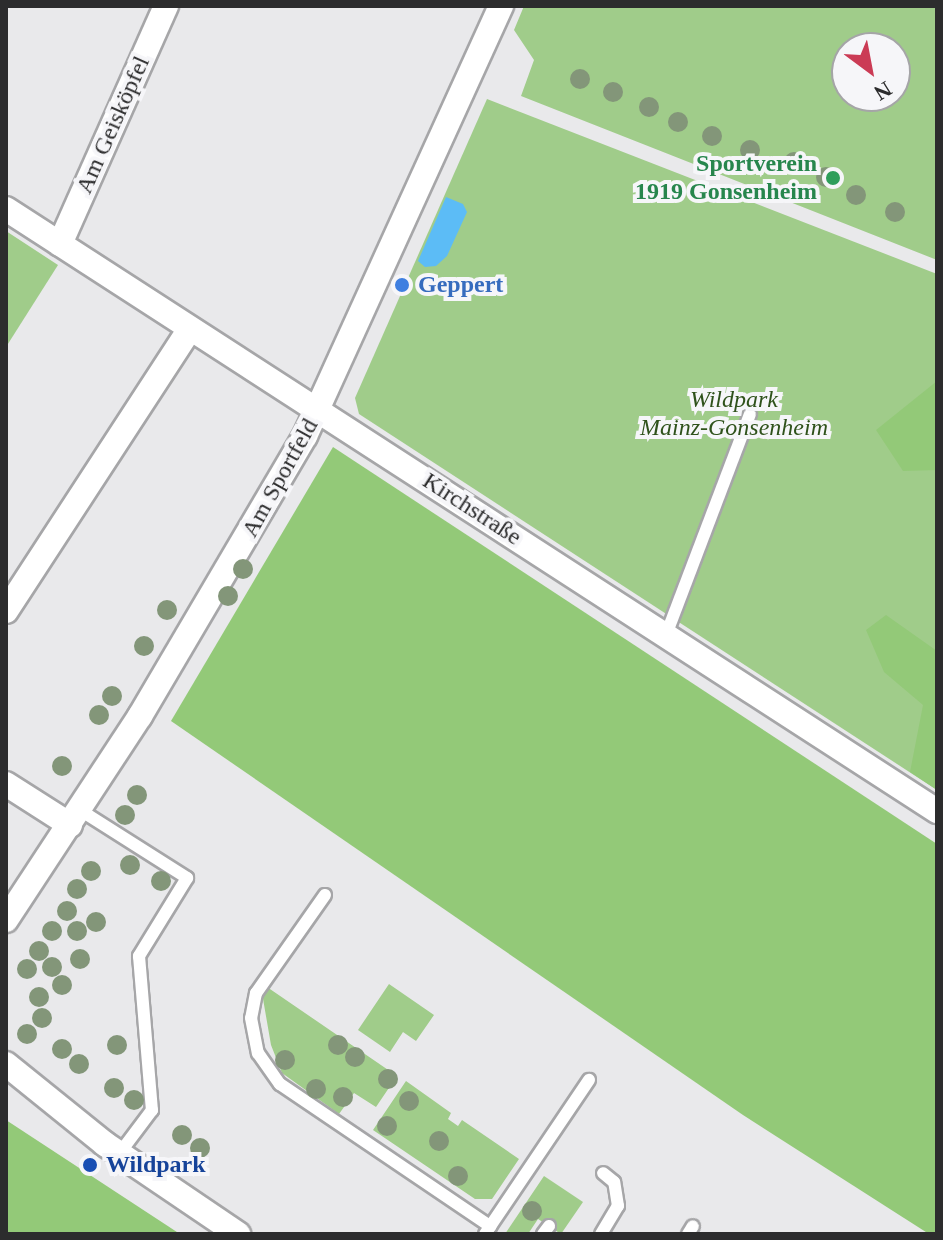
<!DOCTYPE html>
<html>
<head>
<meta charset="utf-8">
<style>
	body { margin:0 }
	#map { position:relative; width:943px; height:1240px; overflow:hidden; background:#e9e9eb; font-family:Georgia,serif }
	div>[style] { position:absolute }
	.green>* { inset:0; background:#a0cc8a }
	.forest>* { inset:0; background:#93c978 }
	.water>* { inset:0; background:#5cbcf6 }
	.roads { filter:drop-shadow(2px 0 #a6a6a8) drop-shadow(-2px 0 #a6a6a8) drop-shadow(0 2px #a6a6a8) drop-shadow(0 -2px #a6a6a8) }
	.service>* { height:12px; margin:-6px; padding:0 6px; transform-origin:6px; border-radius:6px; background:#fff }
	.minor>* { height:24px; margin:-12px; padding:0 12px; transform-origin:12px; border-radius:12px; background:#fff }
	.trees>* { width:20px; height:20px; margin:-10px; border-radius:50%; background:#839679 }
	.dots>* { width:22px; height:22px; translate:-50% -50%; box-sizing:border-box; border:4px solid #f6f6f9; border-radius:50% }
	span { translate:-50% -50%; white-space:nowrap; text-align:center; line-height:1.15; -webkit-text-stroke:8px #f6f6f9; paint-order:stroke }
	.street-label { font-size:24px; color:#2c2c2d }
	.leisure-label { font-size:24px; color:#27864d; font-weight:700 }
	.right { translate:-100% -50%; text-align:right }
	.shop-label { font-size:24px; color:#366cbe; font-weight:700 }
	.left { translate:0 -50%; text-align:left }
	.park-label { font-size:24px; color:#2f521b; font-style:italic }
	.transit-label { font-size:24px; color:#164399; font-weight:700 }
	.frame { position:absolute; inset:0; border:8px solid #2c2c2d; pointer-events:none }
	.north { position:absolute; left:831px; top:32px; width:80px; height:80px; box-sizing:border-box; background:#f6f6f9; border:2px solid #a5a5a7; border-radius:50%; rotate:148deg; font-size:22px; font-weight:700; line-height:32px; text-align:center; color:#2c2c2d }
	.north::after { content:''; display:block; margin:auto; width:28px; height:36px; background:#cb3b55; clip-path:polygon(50% 0,100% 100%,50% 72%,0 100%) }
</style>
</head>
<body>
<div id="map">
	<div class="green">
		<div style="clip-path:polygon(evenodd,524px 6px,937px 6px,937px 260px,521px 96px,534px 60px,514px 30px,524px 6px,895px 48px,895px 96px,847px 96px,847px 48px,895px 48px)"></div>
		<div style="clip-path:polygon(487px 99px,937px 274px,937px 790px,359px 414px,355px 398px)"></div>
		<div style="clip-path:polygon(6px 231px,58px 265px,6px 347px)"></div>
		<div style="clip-path:polygon(389px 984px,434px 1015px,416px 1041px,403px 1032px,390px 1052px,358px 1030px)"></div>
		<div style="clip-path:polygon(267px 987px,397px 1076px,376px 1107px,354px 1093px,339px 1114px,282px 1073px,271px 1045px,262px 993px)"></div>
		<div style="clip-path:polygon(406px 1081px,451px 1113px,448px 1119px,458px 1126px,462px 1120px,519px 1159px,492px 1199px,475px 1199px,373px 1130px)"></div>
		<div style="clip-path:polygon(544px 1176px,583px 1202px,561px 1234px,538px 1219px,528px 1234px,505px 1234px)"></div>
	</div>
	<div class="forest">
		<div style="clip-path:polygon(937px 381px,937px 470px,903px 471px,876px 430px)"></div>
		<div style="clip-path:polygon(333px 447px,937px 844px,937px 1234px,929px 1234px,743px 1115px,171px 721px)"></div>
		<div style="clip-path:polygon(886px 615px,937px 651px,937px 790px,910px 772px,923px 705px,884px 672px,866px 630px)"></div>
		<div style="clip-path:polygon(6px 1120px,180px 1234px,6px 1234px)"></div>
	</div>
	<div class="water">
		<div style="clip-path:polygon(446px 197px,463px 204px,467px 212px,447px 256px,436px 266px,425px 267px,418px 261px)"></div>
	</div>
	<div class="roads">
		<div class="service">
			<div style="left:666px;top:635px;width:236px;rotate:-69.2deg"></div>
			<div style="left:80px;top:810px;width:127px;rotate:32.4deg"></div>
			<div style="left:187px;top:878px;width:92px;rotate:121.6deg"></div>
			<div style="left:139px;top:956px;width:155px;rotate:85.2deg"></div>
			<div style="left:152px;top:1110px;width:55px;rotate:126.9deg"></div>
			<div style="left:325px;top:895px;width:120px;rotate:125.1deg"></div>
			<div style="left:256px;top:993px;width:25px;rotate:101deg"></div>
			<div style="left:251px;top:1018px;width:36px;rotate:79deg"></div>
			<div style="left:258px;top:1053px;width:38px;rotate:55deg"></div>
			<div style="left:280px;top:1084px;width:254px;rotate:34.1deg"></div>
			<div style="left:485px;top:1234px;width:186px;rotate:-56deg"></div>
			<div style="left:543px;top:1234px;width:10px;rotate:-53deg"></div>
			<div style="left:601px;top:1234px;width:33px;rotate:-59deg"></div>
			<div style="left:618px;top:1206px;width:24px;rotate:-99deg"></div>
			<div style="left:614px;top:1182px;width:14px;rotate:-141deg"></div>
			<div style="left:688px;top:1234px;width:9px;rotate:-58deg"></div>
		</div>
		<div class="minor">
			<div style="left:6px;top:209px;width:1109px;rotate:32.89deg"></div>
			<div style="left:60px;top:244px;width:261px;rotate:-66deg"></div>
			<div style="left:6px;top:611px;width:335px;rotate:-56.9deg"></div>
			<div style="left:6px;top:784px;width:76px;rotate:32.6deg"></div>
			<div style="left:6px;top:920px;width:244px;rotate:-56.7deg"></div>
			<div style="left:140px;top:716px;width:325px;rotate:-59.5deg"></div>
			<div style="left:305px;top:436px;width:473px;rotate:-65.5deg"></div>
			<div style="left:6px;top:1064px;width:127px;rotate:38.9deg"></div>
			<div style="left:105px;top:1144px;width:161px;rotate:34.1deg"></div>
		</div>
	</div>
	<div class="trees">
		<div style="left:580px;top:79px"></div>
		<div style="left:613px;top:92px"></div>
		<div style="left:649px;top:107px"></div>
		<div style="left:678px;top:122px"></div>
		<div style="left:712px;top:136px"></div>
		<div style="left:750px;top:150px"></div>
		<div style="left:794px;top:162px"></div>
		<div style="left:826px;top:177px"></div>
		<div style="left:856px;top:195px"></div>
		<div style="left:895px;top:212px"></div>
		<div style="left:243px;top:569px"></div>
		<div style="left:228px;top:596px"></div>
		<div style="left:167px;top:610px"></div>
		<div style="left:144px;top:646px"></div>
		<div style="left:112px;top:696px"></div>
		<div style="left:99px;top:715px"></div>
		<div style="left:62px;top:766px"></div>
		<div style="left:137px;top:795px"></div>
		<div style="left:125px;top:815px"></div>
		<div style="left:130px;top:865px"></div>
		<div style="left:91px;top:871px"></div>
		<div style="left:161px;top:881px"></div>
		<div style="left:77px;top:889px"></div>
		<div style="left:67px;top:911px"></div>
		<div style="left:96px;top:922px"></div>
		<div style="left:52px;top:931px"></div>
		<div style="left:77px;top:931px"></div>
		<div style="left:39px;top:951px"></div>
		<div style="left:80px;top:959px"></div>
		<div style="left:52px;top:967px"></div>
		<div style="left:27px;top:969px"></div>
		<div style="left:62px;top:985px"></div>
		<div style="left:39px;top:997px"></div>
		<div style="left:42px;top:1018px"></div>
		<div style="left:27px;top:1034px"></div>
		<div style="left:117px;top:1045px"></div>
		<div style="left:338px;top:1045px"></div>
		<div style="left:62px;top:1049px"></div>
		<div style="left:355px;top:1057px"></div>
		<div style="left:285px;top:1060px"></div>
		<div style="left:79px;top:1064px"></div>
		<div style="left:388px;top:1079px"></div>
		<div style="left:114px;top:1088px"></div>
		<div style="left:316px;top:1089px"></div>
		<div style="left:343px;top:1097px"></div>
		<div style="left:134px;top:1100px"></div>
		<div style="left:409px;top:1101px"></div>
		<div style="left:387px;top:1126px"></div>
		<div style="left:182px;top:1135px"></div>
		<div style="left:439px;top:1141px"></div>
		<div style="left:200px;top:1148px"></div>
		<div style="left:458px;top:1176px"></div>
		<div style="left:532px;top:1211px"></div>
	</div>
	<div class="dots">
		<div style="left:833px;top:178px;background:#2e9e5b"></div>
		<div style="left:402px;top:285px;background:#3f7fe0"></div>
		<div style="left:90px;top:1165px;background:#1a4fb4"></div>
	</div>
	<div class="street-label">
		<span style="left:113px;top:125px;rotate:-66deg">Am Geisköpfel</span>
		<span style="left:280px;top:478px;rotate:-61deg">Am Sportfeld</span>
		<span style="left:472px;top:509px;rotate:33deg">Kirchstraße</span>
	</div>
	<div class="leisure-label">
		<span class="right" style="left:817px;top:178px">Sportverein<br>1919 Gonsenheim</span>
	</div>
	<div class="shop-label">
		<span class="left" style="left:418px;top:285px">Geppert</span>
	</div>
	<div class="park-label">
		<span style="left:734px;top:414px">Wildpark<br>Mainz-Gonsenheim</span>
	</div>
	<div class="transit-label">
		<span class="left" style="left:106px;top:1165px">Wildpark</span>
	</div>
	<div class="frame"></div>
	<div class="north">N</div>
</div>
</body>
</html>
